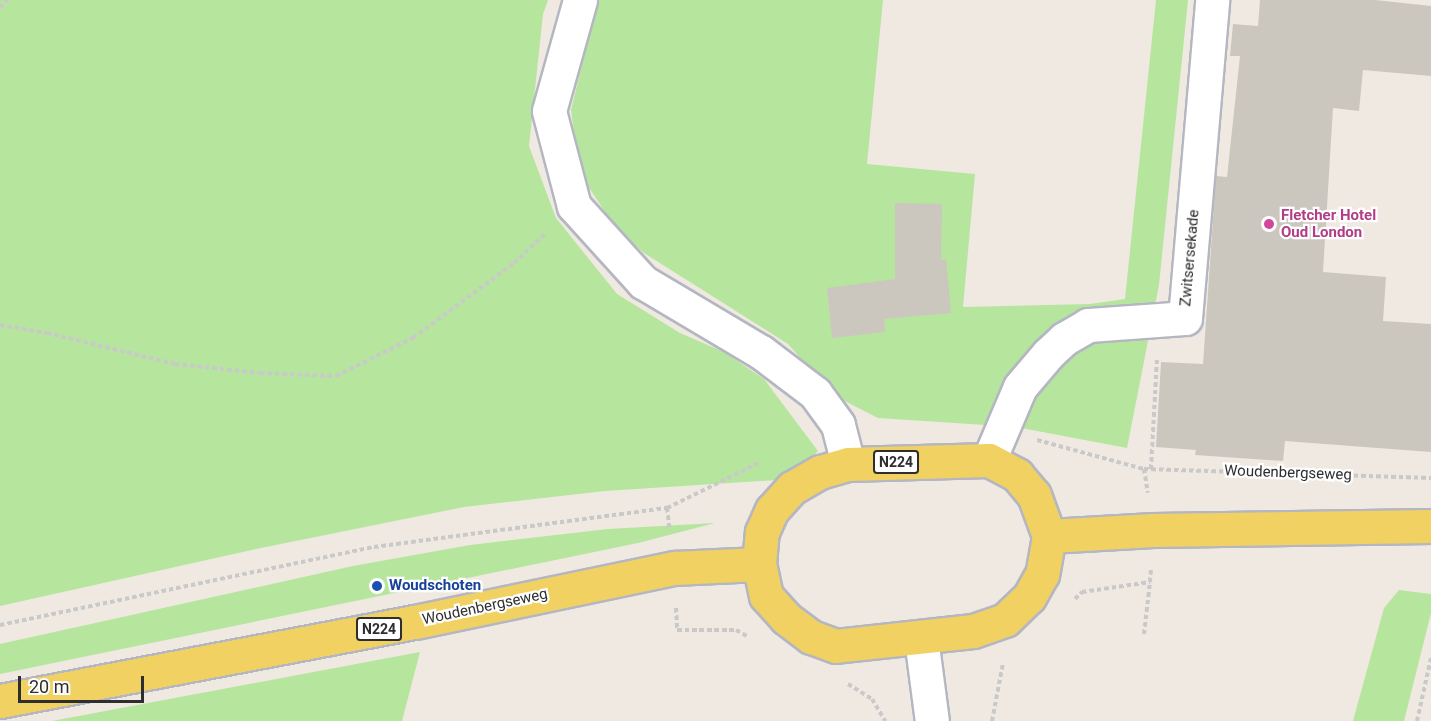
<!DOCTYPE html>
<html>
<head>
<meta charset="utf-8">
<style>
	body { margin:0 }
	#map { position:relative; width:1431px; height:721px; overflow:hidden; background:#efe9e1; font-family:Roboto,sans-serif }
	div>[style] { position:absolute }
	.green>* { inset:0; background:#b6e59e }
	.building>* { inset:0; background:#cbc7bf }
	.path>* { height:4px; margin-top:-2px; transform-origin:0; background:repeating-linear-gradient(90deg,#c9c9c9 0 4.5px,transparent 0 7.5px) }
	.roads { filter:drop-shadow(2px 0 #b4b7c1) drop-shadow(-2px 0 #b4b7c1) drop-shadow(0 2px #b4b7c1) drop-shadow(0 -2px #b4b7c1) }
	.minor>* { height:33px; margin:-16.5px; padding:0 16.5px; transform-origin:16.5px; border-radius:16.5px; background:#fff }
	.major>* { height:33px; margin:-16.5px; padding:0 16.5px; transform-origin:16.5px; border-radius:16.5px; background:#f2d163 }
	.dots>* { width:16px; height:16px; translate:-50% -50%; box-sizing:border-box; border:3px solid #fff; border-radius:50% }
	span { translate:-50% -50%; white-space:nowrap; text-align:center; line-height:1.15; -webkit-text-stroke:4.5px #fff; paint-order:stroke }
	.shield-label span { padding:2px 4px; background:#fff; border:2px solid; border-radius:4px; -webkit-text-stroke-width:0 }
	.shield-label { font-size:14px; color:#2e2e2e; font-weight:700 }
	.hotel-label { font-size:15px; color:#b23c85; font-weight:700 }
	.left { translate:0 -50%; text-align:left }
	.street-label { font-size:15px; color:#2e2e2e }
	.transit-label { font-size:15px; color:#164399; font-weight:700 }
	.scale { position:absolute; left:18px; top:676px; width:126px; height:27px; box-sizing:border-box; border:3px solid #2e2e2e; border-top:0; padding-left:8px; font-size:18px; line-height:21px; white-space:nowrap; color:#2e2e2e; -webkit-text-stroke:4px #fff; paint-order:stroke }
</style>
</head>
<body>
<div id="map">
	<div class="green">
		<div style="clip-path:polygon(0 0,548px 0,543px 14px,529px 146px,556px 218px,617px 294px,680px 333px,724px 352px,764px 379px,818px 451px,793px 479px,605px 491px,464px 507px,256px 549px,0 606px)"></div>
		<div style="clip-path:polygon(598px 0,883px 0,867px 164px,975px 174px,963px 307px,1090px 304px,1125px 299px,1156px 0,1188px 0,1159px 285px,1127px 448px,1016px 427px,878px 418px,833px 395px,788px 344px,644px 253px,615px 227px,580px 174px,571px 110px)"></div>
		<div style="clip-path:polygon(715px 523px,638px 543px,0 674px,0 644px,353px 566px,470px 545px,608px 529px)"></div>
		<div style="clip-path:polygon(1399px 590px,1431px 594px,1431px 613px,1404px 721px,1353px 721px,1384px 608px)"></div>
		<div style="clip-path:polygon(420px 652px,402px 721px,52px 721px)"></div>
	</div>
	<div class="building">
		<div style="clip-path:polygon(1260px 0,1375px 0,1431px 6px,1431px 76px,1363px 70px,1359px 111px,1333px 108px,1323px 272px,1386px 277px,1383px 321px,1431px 324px,1431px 452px,1285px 441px,1283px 461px,1195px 455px,1196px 450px,1156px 447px,1161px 362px,1203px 364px,1216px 176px,1227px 177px,1240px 56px,1230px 56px,1233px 24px,1258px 26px)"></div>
		<div style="clip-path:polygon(895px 203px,942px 204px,941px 260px,946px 259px,951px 313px,884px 319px,885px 332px,832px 338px,827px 288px,895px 279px)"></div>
	</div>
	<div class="path">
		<div style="left:0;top:8px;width:11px;rotate:-49deg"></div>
		<div style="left:0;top:325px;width:48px;rotate:9.7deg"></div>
		<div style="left:47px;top:333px;width:132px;rotate:13.6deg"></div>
		<div style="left:175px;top:364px;width:85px;rotate:6deg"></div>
		<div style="left:260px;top:373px;width:76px;rotate:2.3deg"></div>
		<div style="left:336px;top:376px;width:86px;rotate:-26.3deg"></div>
		<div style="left:413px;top:338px;width:126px;rotate:-36.6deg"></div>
		<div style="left:514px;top:263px;width:44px;rotate:-43.2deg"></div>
		<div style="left:1037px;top:440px;width:111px;rotate:15.2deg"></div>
		<div style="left:1144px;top:469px;width:287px;rotate:1.8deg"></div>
		<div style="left:1144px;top:469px;width:24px;rotate:81deg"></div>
		<div style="left:1151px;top:469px;width:112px;rotate:-86.9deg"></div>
		<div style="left:667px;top:508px;width:23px;rotate:83deg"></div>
		<div style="left:1075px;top:599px;width:10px;rotate:-45deg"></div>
		<div style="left:1082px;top:592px;width:69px;rotate:-8.4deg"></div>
		<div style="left:1150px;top:582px;width:13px;rotate:-86deg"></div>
		<div style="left:676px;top:608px;width:22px;rotate:87deg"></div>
		<div style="left:677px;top:630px;width:59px"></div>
		<div style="left:736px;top:630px;width:13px;rotate:29deg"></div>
		<div style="left:0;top:625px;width:382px;rotate:-11.8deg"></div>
		<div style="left:374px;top:547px;width:296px;rotate:-7.6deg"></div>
		<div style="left:667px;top:508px;width:105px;rotate:-26.1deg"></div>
		<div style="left:1144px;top:634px;width:52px;rotate:-83.4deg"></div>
		<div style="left:848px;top:684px;width:28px;rotate:32deg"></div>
		<div style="left:872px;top:699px;width:26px;rotate:59deg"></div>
		<div style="left:992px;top:721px;width:59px;rotate:-79.3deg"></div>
		<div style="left:1417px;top:721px;width:65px;rotate:-77.5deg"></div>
	</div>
	<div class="roads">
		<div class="minor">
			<div style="left:580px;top:0;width:115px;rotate:105.6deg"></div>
			<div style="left:549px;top:111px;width:98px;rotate:75.3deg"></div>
			<div style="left:574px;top:206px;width:103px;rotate:47.8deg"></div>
			<div style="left:643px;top:282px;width:137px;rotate:30.7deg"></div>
			<div style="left:761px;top:352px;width:68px;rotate:37.2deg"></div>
			<div style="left:815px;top:393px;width:39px;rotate:54deg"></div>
			<div style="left:838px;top:425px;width:40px;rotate:75.6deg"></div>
			<div style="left:989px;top:460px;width:79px;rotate:-67deg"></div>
			<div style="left:1020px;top:387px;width:43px;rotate:-49.7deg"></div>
			<div style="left:1048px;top:354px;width:22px;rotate:-43deg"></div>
			<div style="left:1064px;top:339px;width:28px;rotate:-30deg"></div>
			<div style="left:1088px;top:325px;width:97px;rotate:-4.1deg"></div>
			<div style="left:1185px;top:318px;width:319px;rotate:-85.1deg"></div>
			<div style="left:921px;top:638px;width:84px;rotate:82.5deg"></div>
		</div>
		<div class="major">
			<div style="left:989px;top:460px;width:32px;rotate:28deg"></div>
			<div style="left:1017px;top:475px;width:26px;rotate:50deg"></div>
			<div style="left:1034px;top:495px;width:44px;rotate:69.9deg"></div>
			<div style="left:1049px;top:536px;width:39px;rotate:100deg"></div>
			<div style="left:1042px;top:574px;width:26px;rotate:119deg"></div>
			<div style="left:1029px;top:597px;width:33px;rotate:136deg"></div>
			<div style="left:1005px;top:620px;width:34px;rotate:161deg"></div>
			<div style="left:973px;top:631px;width:138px;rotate:173.8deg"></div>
			<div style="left:836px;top:646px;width:27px;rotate:-160deg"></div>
			<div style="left:811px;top:637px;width:31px;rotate:-143deg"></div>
			<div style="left:786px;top:618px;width:30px;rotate:-132deg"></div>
			<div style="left:766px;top:596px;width:33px;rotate:-102deg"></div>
			<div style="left:759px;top:564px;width:32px;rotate:-85deg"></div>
			<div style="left:762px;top:532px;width:24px;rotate:-66deg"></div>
			<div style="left:772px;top:510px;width:30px;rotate:-48deg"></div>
			<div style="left:792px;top:488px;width:32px;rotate:-30deg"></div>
			<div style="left:820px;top:472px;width:29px;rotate:-16deg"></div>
			<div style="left:848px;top:464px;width:141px;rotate:-1.6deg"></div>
			<div style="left:1049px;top:536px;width:104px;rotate:-3.3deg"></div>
			<div style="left:1153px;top:530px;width:278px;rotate:-0.8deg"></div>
			<div style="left:0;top:701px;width:422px;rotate:-10.8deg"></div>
			<div style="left:415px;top:622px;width:265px;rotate:-11.8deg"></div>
			<div style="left:674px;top:568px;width:85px;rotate:-2.7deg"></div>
		</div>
	</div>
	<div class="dots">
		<div style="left:1269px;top:224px;background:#d1479c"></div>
		<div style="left:377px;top:586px;background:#1a4fb4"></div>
	</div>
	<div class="shield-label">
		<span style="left:896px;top:462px">N224</span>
		<span style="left:379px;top:629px">N224</span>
	</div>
	<div class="hotel-label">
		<span class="left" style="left:1281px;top:224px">Fletcher Hotel<br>Oud London</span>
	</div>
	<div class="street-label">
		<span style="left:1190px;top:258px;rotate:-85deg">Zwitsersekade</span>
		<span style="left:1288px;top:473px;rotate:2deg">Woudenbergseweg</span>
		<span style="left:485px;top:607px;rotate:-12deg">Woudenbergseweg</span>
	</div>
	<div class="transit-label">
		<span class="left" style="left:389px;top:586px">Woudschoten</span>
	</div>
	<div class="scale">20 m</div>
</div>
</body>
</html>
